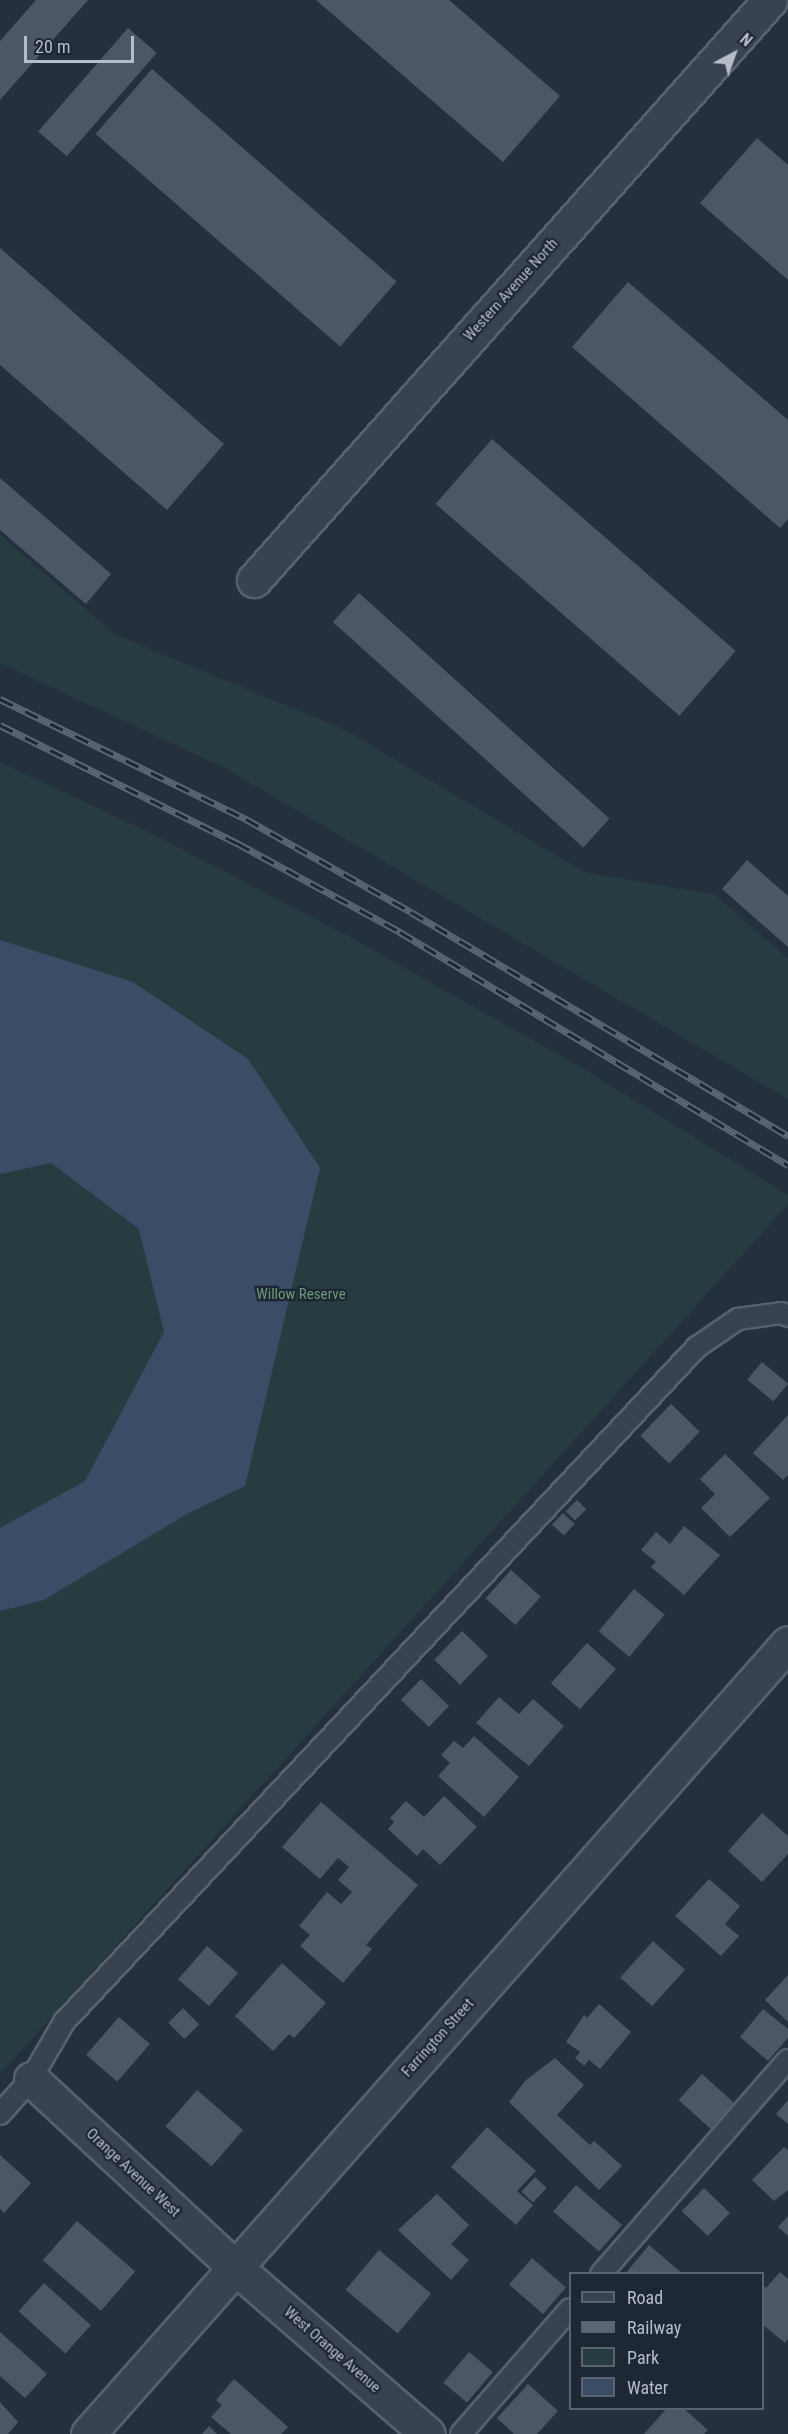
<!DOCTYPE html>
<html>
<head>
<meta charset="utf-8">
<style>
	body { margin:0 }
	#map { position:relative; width:788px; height:2434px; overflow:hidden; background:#25303f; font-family:"Roboto Condensed",sans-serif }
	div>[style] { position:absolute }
	.green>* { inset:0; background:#273c40 }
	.water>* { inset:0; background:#3b4c67 }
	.building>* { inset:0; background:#4b5667; transform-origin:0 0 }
	.roads { filter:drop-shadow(2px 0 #57606c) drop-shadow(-2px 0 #57606c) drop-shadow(0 2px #57606c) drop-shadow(0 -2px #57606c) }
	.lane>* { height:20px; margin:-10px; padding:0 10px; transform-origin:10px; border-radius:10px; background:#39424f }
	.street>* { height:33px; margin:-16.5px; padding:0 16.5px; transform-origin:16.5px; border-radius:16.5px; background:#39424f }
	.rail>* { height:7px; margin-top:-3.5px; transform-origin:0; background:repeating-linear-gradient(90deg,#1e2734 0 14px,#5b6675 0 28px); box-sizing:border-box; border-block:2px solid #5b6675 }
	span { translate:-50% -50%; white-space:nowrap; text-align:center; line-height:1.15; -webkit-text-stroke:4.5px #1e2734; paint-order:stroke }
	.street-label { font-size:15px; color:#b5bdc9 }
	.park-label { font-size:15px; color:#6d9a78 }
	.legend { position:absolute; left:569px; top:2272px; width:195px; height:138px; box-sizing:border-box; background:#1e2734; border:2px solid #5a6370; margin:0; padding:8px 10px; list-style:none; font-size:18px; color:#b5bdc9 }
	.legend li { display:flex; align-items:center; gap:12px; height:30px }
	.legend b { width:30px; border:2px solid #5a6370 }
	.north { position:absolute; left:704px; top:24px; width:60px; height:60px; -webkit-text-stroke:4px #1e2734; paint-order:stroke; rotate:41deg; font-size:16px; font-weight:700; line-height:24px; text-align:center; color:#b5bdc9 }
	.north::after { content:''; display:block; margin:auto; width:21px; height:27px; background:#b5bdc9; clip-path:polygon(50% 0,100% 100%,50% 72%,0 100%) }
	.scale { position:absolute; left:24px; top:36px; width:110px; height:27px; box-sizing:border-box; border:3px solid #b5bdc9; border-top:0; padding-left:8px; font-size:18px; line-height:21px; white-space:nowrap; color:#b5bdc9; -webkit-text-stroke:4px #1e2734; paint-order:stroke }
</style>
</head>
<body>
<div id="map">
	<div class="green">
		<div style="clip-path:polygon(0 535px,114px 634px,345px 730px,584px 872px,715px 895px,788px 959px,788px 1099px,225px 768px,0 663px)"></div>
		<div style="clip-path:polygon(0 762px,154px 835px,348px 936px,582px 1068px,788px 1195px,788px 1204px,0 2074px)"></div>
	</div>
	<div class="water">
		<div style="clip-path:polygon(0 940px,133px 982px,248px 1059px,320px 1168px,245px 1486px,187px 1514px,44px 1600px,0 1611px,0 1528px,85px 1481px,164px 1332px,139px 1229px,51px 1163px,0 1174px)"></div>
	</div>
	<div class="building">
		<div style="clip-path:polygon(36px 0,88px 0,0 100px,0 41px)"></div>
		<div style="clip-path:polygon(316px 0,449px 0,560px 96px,503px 162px)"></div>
		<div style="left:128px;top:28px;width:38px;height:137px;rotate:41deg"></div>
		<div style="left:152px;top:69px;width:324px;height:86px;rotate:41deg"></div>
		<div style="clip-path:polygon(757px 138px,788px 165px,788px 280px,700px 203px)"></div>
		<div style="clip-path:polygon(0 248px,224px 444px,167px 510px,0 365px)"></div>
		<div style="clip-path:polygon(628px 282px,788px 420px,788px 519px,780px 528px,572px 347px)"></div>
		<div style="left:492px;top:439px;width:323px;height:86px;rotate:41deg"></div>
		<div style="clip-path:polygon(0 478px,111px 574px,86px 604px,0 530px)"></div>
		<div style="left:359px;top:593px;width:337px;height:39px;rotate:42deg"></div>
		<div style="clip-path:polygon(747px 860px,788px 896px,788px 947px,722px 889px)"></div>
		<div style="left:762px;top:1362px;width:34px;height:23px;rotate:40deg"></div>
		<div style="left:671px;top:1404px;width:40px;height:44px;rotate:44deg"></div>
		<div style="clip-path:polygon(788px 1415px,788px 1475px,783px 1480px,753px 1453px)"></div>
		<div style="clip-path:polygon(725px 1454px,770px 1498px,730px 1537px,701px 1508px,715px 1494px,700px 1479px)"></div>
		<div style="left:577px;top:1500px;width:13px;height:16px;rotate:45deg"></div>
		<div style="left:563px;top:1513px;width:16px;height:16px;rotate:43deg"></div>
		<div style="clip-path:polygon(684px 1526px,720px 1555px,684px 1595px,651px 1567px,656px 1562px,641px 1550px,656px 1532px,670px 1544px)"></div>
		<div style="left:511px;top:1570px;width:40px;height:38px;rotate:42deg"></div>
		<div style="left:634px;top:1589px;width:40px;height:55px;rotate:40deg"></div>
		<div style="left:462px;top:1631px;width:36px;height:40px;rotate:44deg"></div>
		<div style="left:587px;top:1643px;width:39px;height:54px;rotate:42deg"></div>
		<div style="left:421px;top:1679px;width:39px;height:29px;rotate:44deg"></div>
		<div style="clip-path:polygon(499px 1697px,519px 1714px,533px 1699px,564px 1726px,529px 1766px,476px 1723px)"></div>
		<div style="clip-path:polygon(474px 1736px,519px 1777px,484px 1817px,438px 1776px,450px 1763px,441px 1755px,454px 1741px,463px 1748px)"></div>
		<div style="clip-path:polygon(444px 1796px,477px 1827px,440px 1865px,423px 1849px,417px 1856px,388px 1829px,394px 1822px,390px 1818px,406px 1801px,424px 1817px)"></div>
		<div style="clip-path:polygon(321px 1802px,418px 1885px,366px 1945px,372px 1949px,343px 1983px,300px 1946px,310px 1935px,299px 1926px,327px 1892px,341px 1904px,352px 1892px,338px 1880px,349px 1867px,338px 1858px,320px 1879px,282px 1847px)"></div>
		<div style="clip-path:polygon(762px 1813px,788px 1836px,788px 1854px,762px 1882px,728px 1851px)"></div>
		<div style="clip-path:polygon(709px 1879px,740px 1906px,725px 1924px,739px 1936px,721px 1956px,675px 1916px)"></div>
		<div style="left:653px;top:1941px;width:43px;height:49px;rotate:42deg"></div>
		<div style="left:207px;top:1946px;width:41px;height:44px;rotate:41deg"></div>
		<div style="clip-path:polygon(282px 1963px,326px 2003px,294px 2038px,289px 2034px,273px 2051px,235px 2016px)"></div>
		<div style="clip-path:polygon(788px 1975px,788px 2022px,765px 2000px)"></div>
		<div style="clip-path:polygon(599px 2004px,631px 2032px,600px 2069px,589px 2060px,584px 2066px,575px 2058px,580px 2052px,566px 2042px,584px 2015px,587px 2018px)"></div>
		<div style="left:183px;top:2008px;width:23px;height:21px;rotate:45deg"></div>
		<div style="clip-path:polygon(763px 2009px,788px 2029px,788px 2038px,768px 2061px,740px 2037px)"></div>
		<div style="left:119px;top:2017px;width:41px;height:50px;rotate:41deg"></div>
		<div style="clip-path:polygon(555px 2058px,584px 2085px,557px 2115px,590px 2145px,594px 2141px,622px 2166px,599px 2190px,509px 2102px,526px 2080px)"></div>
		<div style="left:702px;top:2074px;width:43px;height:35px;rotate:42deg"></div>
		<div style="left:197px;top:2090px;width:61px;height:48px;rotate:41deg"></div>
		<div style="clip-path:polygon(788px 2100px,788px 2124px,776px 2114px)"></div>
		<div style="clip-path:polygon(487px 2127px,536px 2171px,517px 2191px,533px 2205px,516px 2225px,451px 2167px)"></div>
		<div style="clip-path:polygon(784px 2147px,788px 2150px,788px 2190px,774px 2201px,752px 2180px)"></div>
		<div style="clip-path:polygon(0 2155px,31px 2183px,4px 2213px,0 2209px)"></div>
		<div style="left:535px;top:2177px;width:16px;height:20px;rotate:43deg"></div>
		<div style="left:576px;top:2185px;width:61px;height:35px;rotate:41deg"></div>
		<div style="left:704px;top:2188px;width:36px;height:32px;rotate:44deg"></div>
		<div style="clip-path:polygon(437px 2194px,469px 2225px,451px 2244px,469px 2260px,451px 2280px,398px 2230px)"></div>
		<div style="clip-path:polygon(788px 2216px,788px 2236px,778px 2227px)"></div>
		<div style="left:77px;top:2221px;width:77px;height:52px;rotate:41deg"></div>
		<div style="clip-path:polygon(649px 2245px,683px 2274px,625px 2274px)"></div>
		<div style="left:379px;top:2250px;width:68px;height:52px;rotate:40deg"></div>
		<div style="left:532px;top:2258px;width:45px;height:35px;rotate:41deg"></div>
		<div style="clip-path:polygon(780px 2272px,788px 2279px,788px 2339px,785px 2343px,762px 2324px,762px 2284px,766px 2288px)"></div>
		<div style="left:44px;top:2283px;width:63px;height:38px;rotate:42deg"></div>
		<div style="clip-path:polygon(0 2332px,47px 2374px,25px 2398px,0 2376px)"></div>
		<div style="left:469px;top:2352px;width:31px;height:40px;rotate:40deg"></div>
		<div style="clip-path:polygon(234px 2379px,288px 2427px,281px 2434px,231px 2434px,211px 2417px,222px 2405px,216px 2400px)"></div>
		<div style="clip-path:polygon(528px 2384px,558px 2411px,537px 2434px,514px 2434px,497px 2418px)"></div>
		<div style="clip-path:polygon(0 2402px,18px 2422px,8px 2434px,0 2434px)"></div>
		<div style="clip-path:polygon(667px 2408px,683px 2408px,708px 2430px,704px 2434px,644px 2434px)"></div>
		<div style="clip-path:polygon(209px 2426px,217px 2434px,202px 2434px)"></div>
	</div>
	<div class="roads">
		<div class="lane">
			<div style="left:0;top:2114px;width:47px;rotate:-48.5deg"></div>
			<div style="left:31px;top:2079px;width:66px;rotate:-59.9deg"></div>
			<div style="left:64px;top:2022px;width:925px;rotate:-46.84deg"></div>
			<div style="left:697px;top:1347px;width:50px;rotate:-34.3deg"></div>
			<div style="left:738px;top:1319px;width:43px;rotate:-7.9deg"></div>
			<div style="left:781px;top:1313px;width:8px;rotate:23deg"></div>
			<div style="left:601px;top:2274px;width:284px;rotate:-48.9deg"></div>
			<div style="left:461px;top:2434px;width:166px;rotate:-48.9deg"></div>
		</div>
		<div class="street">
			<div style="left:254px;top:580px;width:776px;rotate:-48.34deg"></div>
			<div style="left:31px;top:2079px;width:277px;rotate:42.7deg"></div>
			<div style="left:235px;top:2267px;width:255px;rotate:40.9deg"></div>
			<div style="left:88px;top:2434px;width:1056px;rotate:-48.49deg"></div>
		</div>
	</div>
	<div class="rail">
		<div style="left:0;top:699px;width:274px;rotate:26deg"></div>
		<div style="left:246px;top:819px;width:189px;rotate:29.4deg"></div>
		<div style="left:411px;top:912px;width:439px;rotate:30.7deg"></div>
		<div style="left:0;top:725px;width:265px;rotate:26.5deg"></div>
		<div style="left:237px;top:843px;width:186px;rotate:28.6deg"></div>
		<div style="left:400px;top:932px;width:453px;rotate:31deg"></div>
	</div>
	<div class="street-label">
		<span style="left:511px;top:290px;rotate:-48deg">Western Avenue North</span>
		<span style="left:438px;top:2038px;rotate:-48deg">Farrington Street</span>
		<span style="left:133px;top:2173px;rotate:43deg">Orange Avenue West</span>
		<span style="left:332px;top:2350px;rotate:41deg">West Orange Avenue</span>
	</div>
	<div class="park-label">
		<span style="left:301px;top:1295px">Willow Reserve</span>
	</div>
	<ul class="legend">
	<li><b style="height:8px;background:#39424f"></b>Road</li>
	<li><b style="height:8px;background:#5b6675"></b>Railway</li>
	<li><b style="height:16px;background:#273c40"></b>Park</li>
	<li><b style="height:16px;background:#3b4c67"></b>Water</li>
	</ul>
	<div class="north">N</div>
	<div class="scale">20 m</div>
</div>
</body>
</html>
